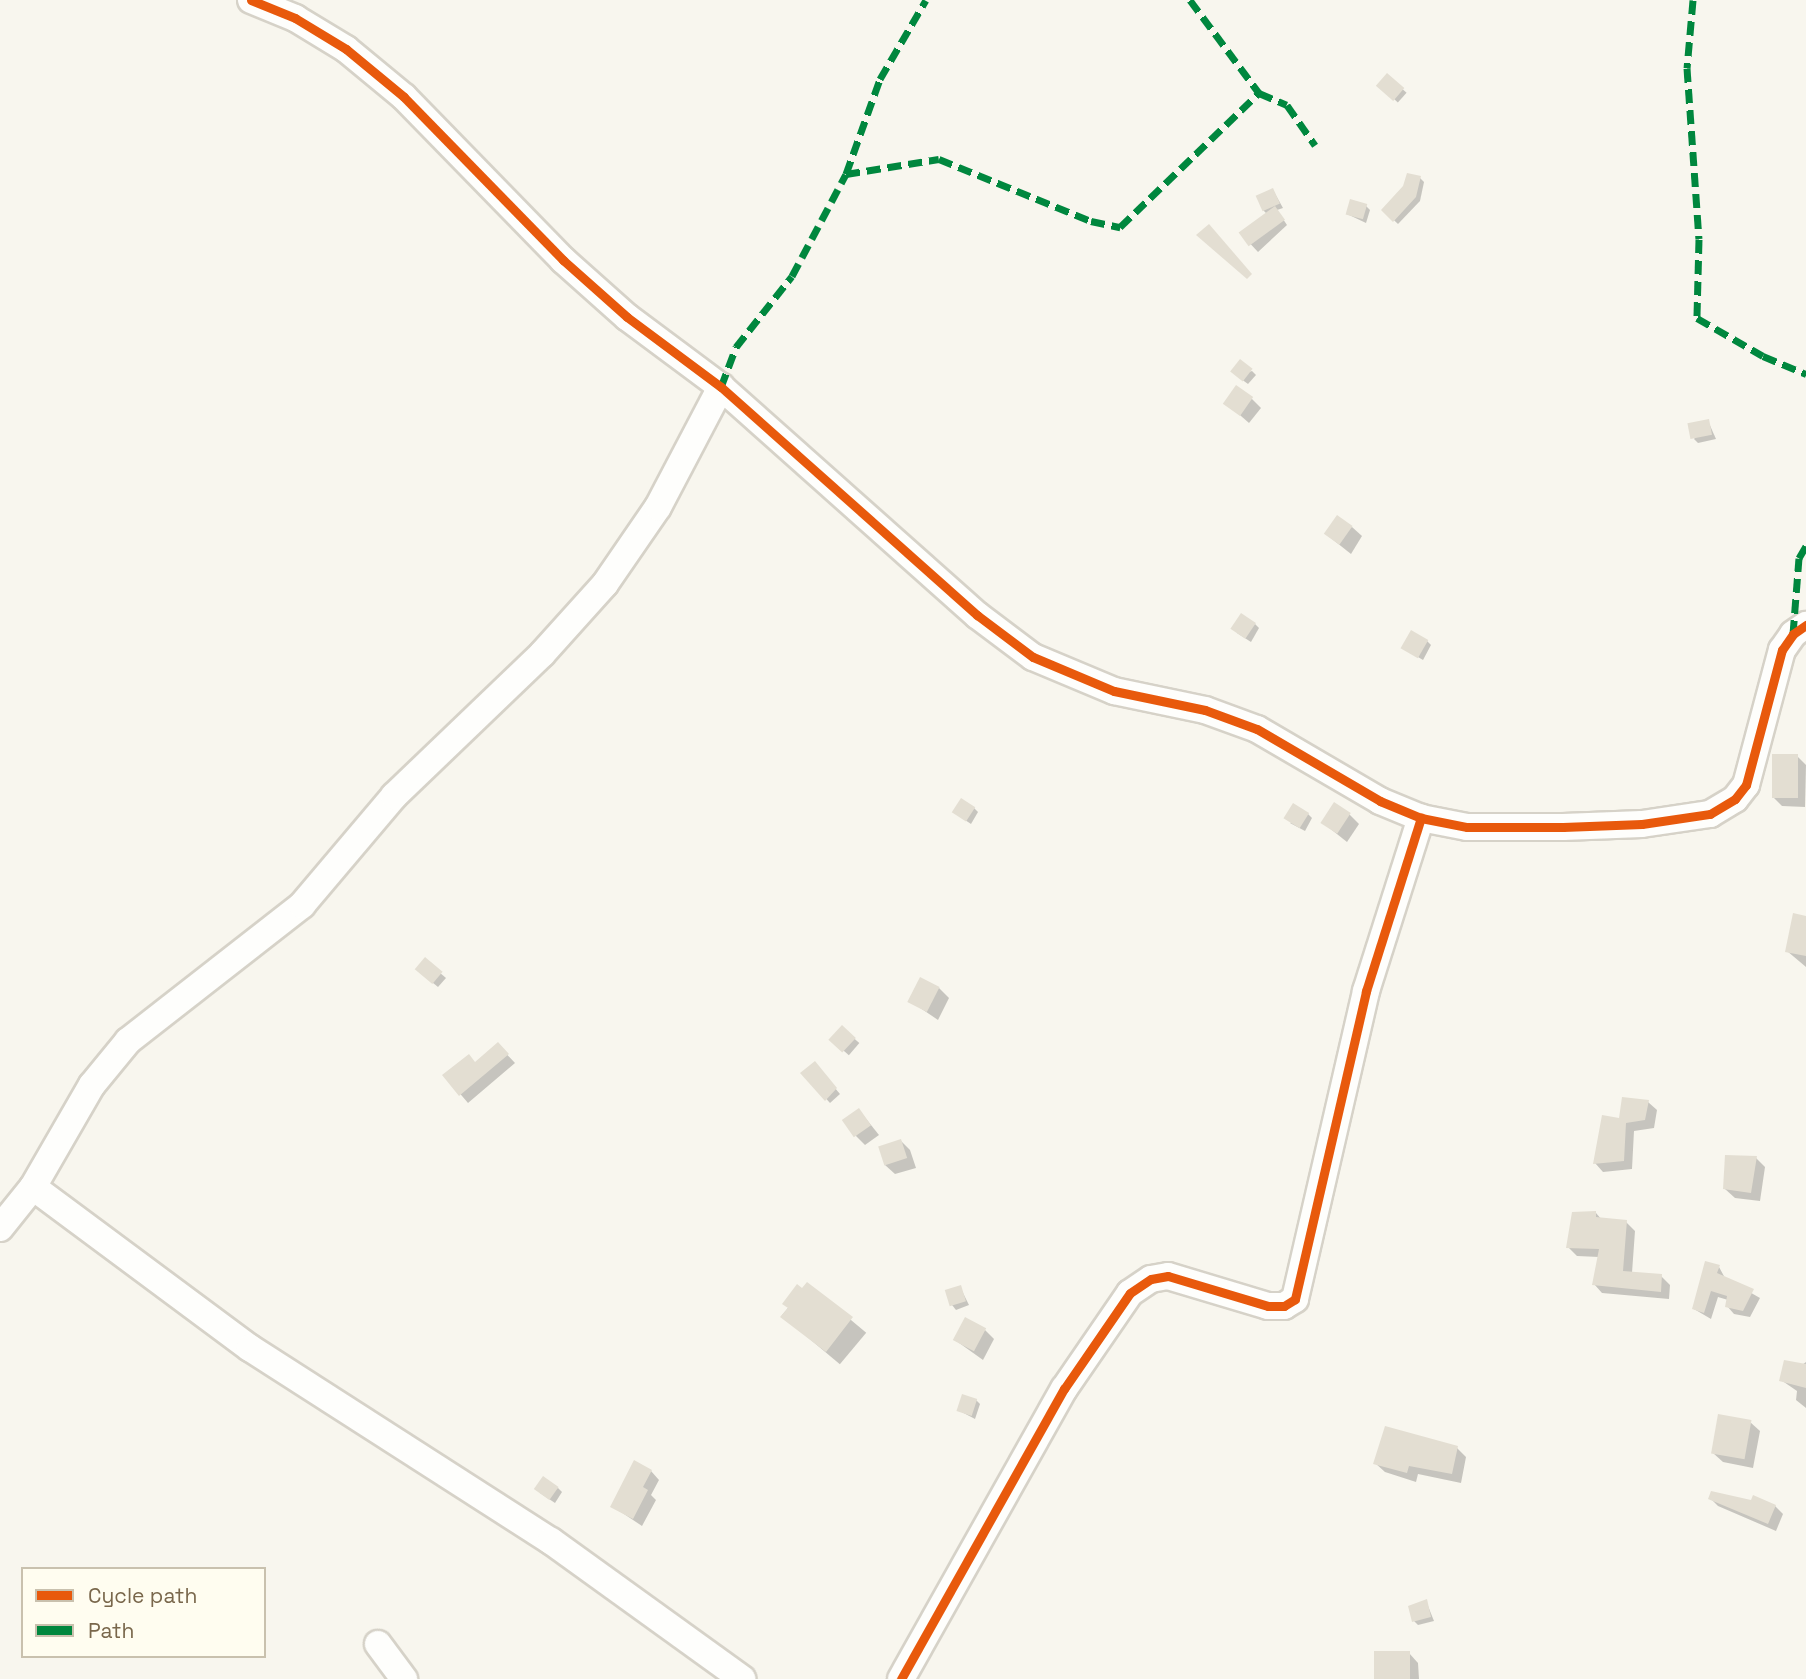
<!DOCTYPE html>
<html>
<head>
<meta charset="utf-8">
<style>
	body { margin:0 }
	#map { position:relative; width:1806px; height:1679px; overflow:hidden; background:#f8f6ee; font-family:"Space Grotesk",sans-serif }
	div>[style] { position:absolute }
	.shadow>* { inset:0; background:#0003; transform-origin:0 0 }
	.building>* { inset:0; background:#e3ded2; transform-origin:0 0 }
	.roads { filter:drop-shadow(2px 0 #d6d2c8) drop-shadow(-2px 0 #d6d2c8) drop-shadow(0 2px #d6d2c8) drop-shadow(0 -2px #d6d2c8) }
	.minor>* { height:26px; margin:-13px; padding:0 13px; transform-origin:13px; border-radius:13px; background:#fefefc }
	.quiet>* { height:7px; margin-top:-3.5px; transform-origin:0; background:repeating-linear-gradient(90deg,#00873e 0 14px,transparent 0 21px) }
	.cycleway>* { height:9px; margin:-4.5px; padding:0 4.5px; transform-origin:4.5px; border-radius:4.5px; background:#e8590c }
	span { translate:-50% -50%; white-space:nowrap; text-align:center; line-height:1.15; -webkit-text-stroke:7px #fffdf0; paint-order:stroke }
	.legend { position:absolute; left:21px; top:1567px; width:245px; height:91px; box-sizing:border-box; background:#fffdf0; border:2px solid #c9c1ae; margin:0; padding:9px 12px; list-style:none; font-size:21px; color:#79674b }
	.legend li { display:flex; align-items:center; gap:14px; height:35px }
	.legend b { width:35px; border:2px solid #c9c1ae }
</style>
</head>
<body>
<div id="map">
	<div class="shadow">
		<div style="left:1388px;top:76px;width:25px;height:13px;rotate:42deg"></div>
		<div style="clip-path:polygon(1420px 178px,1424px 182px,1420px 201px,1398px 224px,1383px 210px)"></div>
		<div style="clip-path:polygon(1273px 190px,1283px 208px,1277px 210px,1287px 225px,1258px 252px,1244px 237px,1268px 215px,1263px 210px)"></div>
		<div style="clip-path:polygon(1366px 206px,1370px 210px,1366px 223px,1347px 214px)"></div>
		<div style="clip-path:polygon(1252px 371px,1256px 375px,1248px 384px,1237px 376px)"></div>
		<div style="clip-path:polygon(1252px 399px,1261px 408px,1249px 423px,1225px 402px)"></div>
		<div style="clip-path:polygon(1708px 421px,1716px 439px,1698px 443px,1694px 439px)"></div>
		<div style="clip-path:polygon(1352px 527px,1362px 536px,1351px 554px,1327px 535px)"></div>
		<div style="clip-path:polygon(1255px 624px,1259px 628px,1251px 642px,1237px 633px)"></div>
		<div style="clip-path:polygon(1427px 641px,1431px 645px,1423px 660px,1403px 648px)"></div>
		<div style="clip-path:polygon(1797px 756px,1806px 765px,1805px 807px,1782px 806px,1773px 797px)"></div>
		<div style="clip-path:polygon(974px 808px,978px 812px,971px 824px,959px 816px)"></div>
		<div style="clip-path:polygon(1308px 814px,1312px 818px,1305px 831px,1290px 823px)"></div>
		<div style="clip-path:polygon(1349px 814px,1359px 824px,1347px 842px,1323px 823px)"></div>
		<div style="clip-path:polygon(1806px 917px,1806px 967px,1787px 951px)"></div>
		<div style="clip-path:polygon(425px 960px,446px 978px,438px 987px,422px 974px)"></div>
		<div style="clip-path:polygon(939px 988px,949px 998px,938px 1020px,910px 1001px)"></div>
		<div style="left:842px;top:1028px;width:23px;height:16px;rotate:41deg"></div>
		<div style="clip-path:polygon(497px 1044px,515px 1063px,468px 1103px,445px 1076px,476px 1064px)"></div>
		<div style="clip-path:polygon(818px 1068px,840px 1094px,830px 1103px,803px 1073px)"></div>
		<div style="clip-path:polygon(1648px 1102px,1657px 1110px,1654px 1128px,1634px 1131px,1632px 1169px,1603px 1172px,1595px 1163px,1621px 1120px)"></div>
		<div style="clip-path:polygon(859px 1110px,879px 1135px,865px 1145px,856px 1136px)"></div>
		<div style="clip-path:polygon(901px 1141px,910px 1150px,916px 1168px,895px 1174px,885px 1165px)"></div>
		<div style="clip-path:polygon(1756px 1158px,1765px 1167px,1760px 1201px,1735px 1198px,1725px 1189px)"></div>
		<div style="clip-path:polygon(1596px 1213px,1602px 1220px,1626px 1222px,1635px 1231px,1632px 1273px,1661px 1276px,1670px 1285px,1669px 1299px,1602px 1293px,1594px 1284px,1599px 1257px,1577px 1256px,1568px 1247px)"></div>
		<div style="clip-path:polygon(1719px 1267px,1725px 1278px,1760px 1298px,1750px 1317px,1734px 1314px,1727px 1306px,1728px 1300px,1718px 1297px,1711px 1319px,1694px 1309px)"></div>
		<div style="left:808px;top:1284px;width:76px;height:41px;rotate:40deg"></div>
		<div style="clip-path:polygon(960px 1287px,969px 1305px,956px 1310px,952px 1305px)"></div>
		<div style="clip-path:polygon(985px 1330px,994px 1339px,983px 1360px,955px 1340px)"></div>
		<div style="clip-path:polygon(1806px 1362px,1806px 1408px,1796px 1400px,1797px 1391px,1781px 1380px)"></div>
		<div style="clip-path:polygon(976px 1400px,980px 1404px,975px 1419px,958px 1410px)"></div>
		<div style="clip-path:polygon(1750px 1422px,1760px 1431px,1753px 1468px,1723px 1462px,1713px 1453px)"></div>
		<div style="clip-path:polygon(1457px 1448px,1466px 1457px,1461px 1483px,1418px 1474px,1416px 1482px,1385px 1472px,1375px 1463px)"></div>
		<div style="clip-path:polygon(651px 1471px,659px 1480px,651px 1495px,656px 1500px,642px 1526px,612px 1506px)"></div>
		<div style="clip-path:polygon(558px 1488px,562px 1492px,555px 1503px,540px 1493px)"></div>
		<div style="clip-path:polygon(1710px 1498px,1775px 1506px,1783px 1514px,1776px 1531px,1718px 1506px)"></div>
		<div style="clip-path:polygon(1426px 1601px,1434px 1621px,1418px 1625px,1414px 1621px)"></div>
		<div style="clip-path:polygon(1409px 1653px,1418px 1663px,1419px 1679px,1376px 1679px)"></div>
	</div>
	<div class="building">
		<div style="left:1387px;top:73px;width:23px;height:17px;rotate:41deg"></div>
		<div style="clip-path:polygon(1407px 173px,1421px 176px,1416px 197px,1393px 222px,1381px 210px,1403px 186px)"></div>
		<div style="left:1273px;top:188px;width:17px;height:19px;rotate:66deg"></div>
		<div style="left:1350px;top:199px;width:18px;height:16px;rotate:16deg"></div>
		<div style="left:1275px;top:206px;width:17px;height:45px;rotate:54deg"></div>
		<div style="clip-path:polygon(1209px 224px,1252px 274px,1247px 279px,1196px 235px)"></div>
		<div style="left:1240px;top:359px;width:16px;height:16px;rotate:38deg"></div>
		<div style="left:1236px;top:385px;width:21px;height:23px;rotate:35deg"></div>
		<div style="left:1709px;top:419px;width:16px;height:22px;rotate:79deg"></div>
		<div style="left:1337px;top:515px;width:19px;height:23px;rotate:35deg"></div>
		<div style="left:1241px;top:613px;width:18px;height:19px;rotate:34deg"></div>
		<div style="left:1411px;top:630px;width:20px;height:21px;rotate:30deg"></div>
		<div style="left:1772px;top:754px;width:26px;height:44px"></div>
		<div style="left:961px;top:798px;width:17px;height:17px;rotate:33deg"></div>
		<div style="left:1334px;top:802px;width:20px;height:25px;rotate:33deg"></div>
		<div style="left:1293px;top:803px;width:19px;height:18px;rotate:32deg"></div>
		<div style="clip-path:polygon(1793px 913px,1806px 916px,1806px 956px,1785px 952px)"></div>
		<div style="left:425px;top:957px;width:23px;height:16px;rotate:40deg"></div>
		<div style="left:920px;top:977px;width:22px;height:28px;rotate:27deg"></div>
		<div style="left:842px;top:1025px;width:19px;height:20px;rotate:43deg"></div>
		<div style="clip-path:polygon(498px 1042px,509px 1054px,459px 1096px,442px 1075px,469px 1054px,475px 1062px)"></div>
		<div style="clip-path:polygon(815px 1061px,837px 1088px,825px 1101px,800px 1073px)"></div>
		<div style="clip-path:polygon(1622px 1097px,1649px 1100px,1645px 1120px,1626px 1123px,1624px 1161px,1593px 1164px,1602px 1115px,1619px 1118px)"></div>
		<div style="left:859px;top:1108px;width:21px;height:21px;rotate:55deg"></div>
		<div style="left:901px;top:1139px;width:20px;height:24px;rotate:72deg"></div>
		<div style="clip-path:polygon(1725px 1155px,1757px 1156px,1751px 1193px,1723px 1189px)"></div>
		<div style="clip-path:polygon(1596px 1211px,1596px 1217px,1627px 1220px,1623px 1271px,1662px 1274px,1661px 1292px,1592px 1285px,1599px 1249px,1566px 1248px,1572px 1212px)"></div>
		<div style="clip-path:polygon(1705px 1261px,1720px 1265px,1717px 1273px,1754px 1289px,1743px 1311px,1725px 1307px,1727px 1296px,1711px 1291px,1704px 1313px,1692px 1309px)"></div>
		<div style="clip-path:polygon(807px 1282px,853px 1317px,826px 1352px,780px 1317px,788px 1308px,782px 1304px,797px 1284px,802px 1288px)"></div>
		<div style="left:961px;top:1285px;width:17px;height:17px;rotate:73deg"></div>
		<div style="left:965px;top:1317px;width:24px;height:26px;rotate:28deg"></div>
		<div style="clip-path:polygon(1784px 1360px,1806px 1364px,1806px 1388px,1779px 1381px)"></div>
		<div style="left:962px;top:1394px;width:16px;height:18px;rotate:18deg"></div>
		<div style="left:1718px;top:1414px;width:34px;height:40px;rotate:10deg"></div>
		<div style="clip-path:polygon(1385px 1426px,1458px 1446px,1452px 1474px,1409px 1466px,1407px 1473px,1373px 1464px)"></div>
		<div style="clip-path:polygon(634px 1460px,652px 1470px,643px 1487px,648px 1490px,633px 1519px,610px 1507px)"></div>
		<div style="left:543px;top:1476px;width:19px;height:16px;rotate:35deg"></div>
		<div style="clip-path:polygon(1711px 1491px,1751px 1500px,1753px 1495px,1776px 1505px,1768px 1524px,1708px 1499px)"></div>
		<div style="clip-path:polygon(1427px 1599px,1431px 1617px,1412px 1622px,1408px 1606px)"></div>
		<div style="left:1410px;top:1651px;width:28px;height:36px;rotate:90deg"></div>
	</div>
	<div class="roads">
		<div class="minor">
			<div style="left:251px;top:0;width:48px;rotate:22.2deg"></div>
			<div style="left:295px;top:18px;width:60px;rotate:31.3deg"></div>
			<div style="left:346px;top:49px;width:75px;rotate:39.6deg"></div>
			<div style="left:404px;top:97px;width:228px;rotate:45.7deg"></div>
			<div style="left:563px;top:260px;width:86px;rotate:41.7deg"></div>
			<div style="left:627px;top:317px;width:117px;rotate:36.7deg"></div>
			<div style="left:721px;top:387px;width:343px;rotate:41.7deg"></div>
			<div style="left:977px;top:615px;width:70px;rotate:36.9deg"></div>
			<div style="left:1033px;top:657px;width:88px;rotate:22.8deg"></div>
			<div style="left:1114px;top:691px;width:93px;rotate:11.8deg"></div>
			<div style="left:1205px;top:710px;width:55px;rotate:20.1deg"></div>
			<div style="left:1257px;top:729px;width:143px;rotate:30.3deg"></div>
			<div style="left:1380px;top:801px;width:44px;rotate:22.5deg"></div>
			<div style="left:1421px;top:818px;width:47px;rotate:11.1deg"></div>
			<div style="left:1467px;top:827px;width:96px"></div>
			<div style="left:1563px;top:827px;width:79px;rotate:-2.2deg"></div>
			<div style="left:1642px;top:824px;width:69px;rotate:-8.4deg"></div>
			<div style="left:1710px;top:814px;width:29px;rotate:-31deg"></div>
			<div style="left:1735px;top:799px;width:18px;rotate:-52deg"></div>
			<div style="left:1746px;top:785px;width:140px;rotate:-75.1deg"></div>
			<div style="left:1782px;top:650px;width:19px;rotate:-55deg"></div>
			<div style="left:1793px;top:634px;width:16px;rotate:-35deg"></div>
			<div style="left:33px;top:1187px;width:270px;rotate:36.6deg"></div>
			<div style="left:250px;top:1348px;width:358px;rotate:32.7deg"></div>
			<div style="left:551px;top:1541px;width:236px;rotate:35.8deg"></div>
			<div style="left:0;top:1228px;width:53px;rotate:-51.2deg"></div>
			<div style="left:33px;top:1187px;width:118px;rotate:-60deg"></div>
			<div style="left:92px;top:1085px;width:57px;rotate:-50.7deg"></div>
			<div style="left:128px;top:1041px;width:221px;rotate:-38deg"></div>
			<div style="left:302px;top:905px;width:143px;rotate:-49.8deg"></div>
			<div style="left:394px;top:796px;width:205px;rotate:-43.8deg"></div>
			<div style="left:542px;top:654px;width:94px;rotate:-48deg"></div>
			<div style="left:605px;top:584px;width:93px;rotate:-55.5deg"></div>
			<div style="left:658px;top:507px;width:136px;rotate:-62.3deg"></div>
			<div style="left:378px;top:1644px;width:44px;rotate:53.4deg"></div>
			<div style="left:901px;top:1679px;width:333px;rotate:-60.7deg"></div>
			<div style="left:1064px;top:1389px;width:116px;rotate:-55.5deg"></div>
			<div style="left:1130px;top:1293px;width:25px;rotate:-34deg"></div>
			<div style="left:1151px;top:1279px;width:17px;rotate:-10deg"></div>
			<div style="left:1168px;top:1276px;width:104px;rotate:16.7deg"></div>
			<div style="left:1268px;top:1306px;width:16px"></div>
			<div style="left:1284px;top:1306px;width:13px;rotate:-32deg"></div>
			<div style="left:1295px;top:1299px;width:316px;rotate:-77deg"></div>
			<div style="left:1366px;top:991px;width:182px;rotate:-72.4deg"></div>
		</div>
	</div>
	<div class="quiet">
		<div style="left:1190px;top:0;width:116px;rotate:53.4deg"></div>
		<div style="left:1693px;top:0;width:68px;rotate:95deg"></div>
		<div style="left:1687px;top:68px;width:171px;rotate:86deg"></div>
		<div style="left:1699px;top:239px;width:79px;rotate:91.5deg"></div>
		<div style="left:1697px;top:318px;width:76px;rotate:29.9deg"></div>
		<div style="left:1763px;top:356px;width:47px;rotate:22.7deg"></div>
		<div style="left:846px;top:174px;width:101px;rotate:-70.3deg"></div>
		<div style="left:880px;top:79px;width:91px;rotate:-59.8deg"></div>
		<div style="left:721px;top:387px;width:43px;rotate:-69.4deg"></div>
		<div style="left:736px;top:347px;width:90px;rotate:-51.7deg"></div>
		<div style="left:792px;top:276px;width:115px;rotate:-62.1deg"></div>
		<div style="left:846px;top:174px;width:94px;rotate:-9.2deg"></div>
		<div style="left:939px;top:159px;width:164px;rotate:22.2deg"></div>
		<div style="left:1091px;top:221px;width:30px;rotate:12deg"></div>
		<div style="left:1120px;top:227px;width:193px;rotate:-44deg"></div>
		<div style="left:1259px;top:93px;width:30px;rotate:23deg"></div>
		<div style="left:1287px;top:105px;width:49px;rotate:55deg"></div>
		<div style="left:1793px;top:634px;width:76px;rotate:-85.5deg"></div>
		<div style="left:1799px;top:558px;width:14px;rotate:-60deg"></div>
	</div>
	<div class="cycleway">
		<div style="left:251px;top:0;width:48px;rotate:22.2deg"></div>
		<div style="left:295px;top:18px;width:60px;rotate:31.3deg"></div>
		<div style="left:346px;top:49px;width:75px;rotate:39.6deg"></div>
		<div style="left:404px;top:97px;width:228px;rotate:45.7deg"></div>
		<div style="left:563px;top:260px;width:86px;rotate:41.7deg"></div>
		<div style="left:627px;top:317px;width:117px;rotate:36.7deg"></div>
		<div style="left:721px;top:387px;width:343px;rotate:41.7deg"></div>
		<div style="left:977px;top:615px;width:70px;rotate:36.9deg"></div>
		<div style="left:1033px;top:657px;width:88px;rotate:22.8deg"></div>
		<div style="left:1114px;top:691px;width:93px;rotate:11.8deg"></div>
		<div style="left:1205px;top:710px;width:55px;rotate:20.1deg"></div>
		<div style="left:1257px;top:729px;width:143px;rotate:30.3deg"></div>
		<div style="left:1380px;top:801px;width:44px;rotate:22.5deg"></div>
		<div style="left:1421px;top:818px;width:47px;rotate:11.1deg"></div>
		<div style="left:1467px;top:827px;width:96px"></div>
		<div style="left:1563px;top:827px;width:79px;rotate:-2.2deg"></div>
		<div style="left:1642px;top:824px;width:69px;rotate:-8.4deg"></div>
		<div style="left:1710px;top:814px;width:29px;rotate:-31deg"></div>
		<div style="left:1735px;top:799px;width:18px;rotate:-52deg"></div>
		<div style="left:1746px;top:785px;width:140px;rotate:-75.1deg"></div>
		<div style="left:1782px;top:650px;width:19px;rotate:-55deg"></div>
		<div style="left:1793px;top:634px;width:16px;rotate:-35deg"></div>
		<div style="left:901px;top:1679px;width:333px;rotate:-60.7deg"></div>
		<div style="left:1064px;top:1389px;width:116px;rotate:-55.5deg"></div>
		<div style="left:1130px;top:1293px;width:25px;rotate:-34deg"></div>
		<div style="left:1151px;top:1279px;width:17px;rotate:-10deg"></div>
		<div style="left:1168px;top:1276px;width:104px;rotate:16.7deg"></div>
		<div style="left:1268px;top:1306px;width:16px"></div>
		<div style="left:1284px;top:1306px;width:13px;rotate:-32deg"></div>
		<div style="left:1295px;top:1299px;width:316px;rotate:-77deg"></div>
		<div style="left:1366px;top:991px;width:182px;rotate:-72.4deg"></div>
	</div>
	<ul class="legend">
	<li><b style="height:9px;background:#e8590c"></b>Cycle path</li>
	<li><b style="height:9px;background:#00873e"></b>Path</li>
	</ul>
</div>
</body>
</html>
